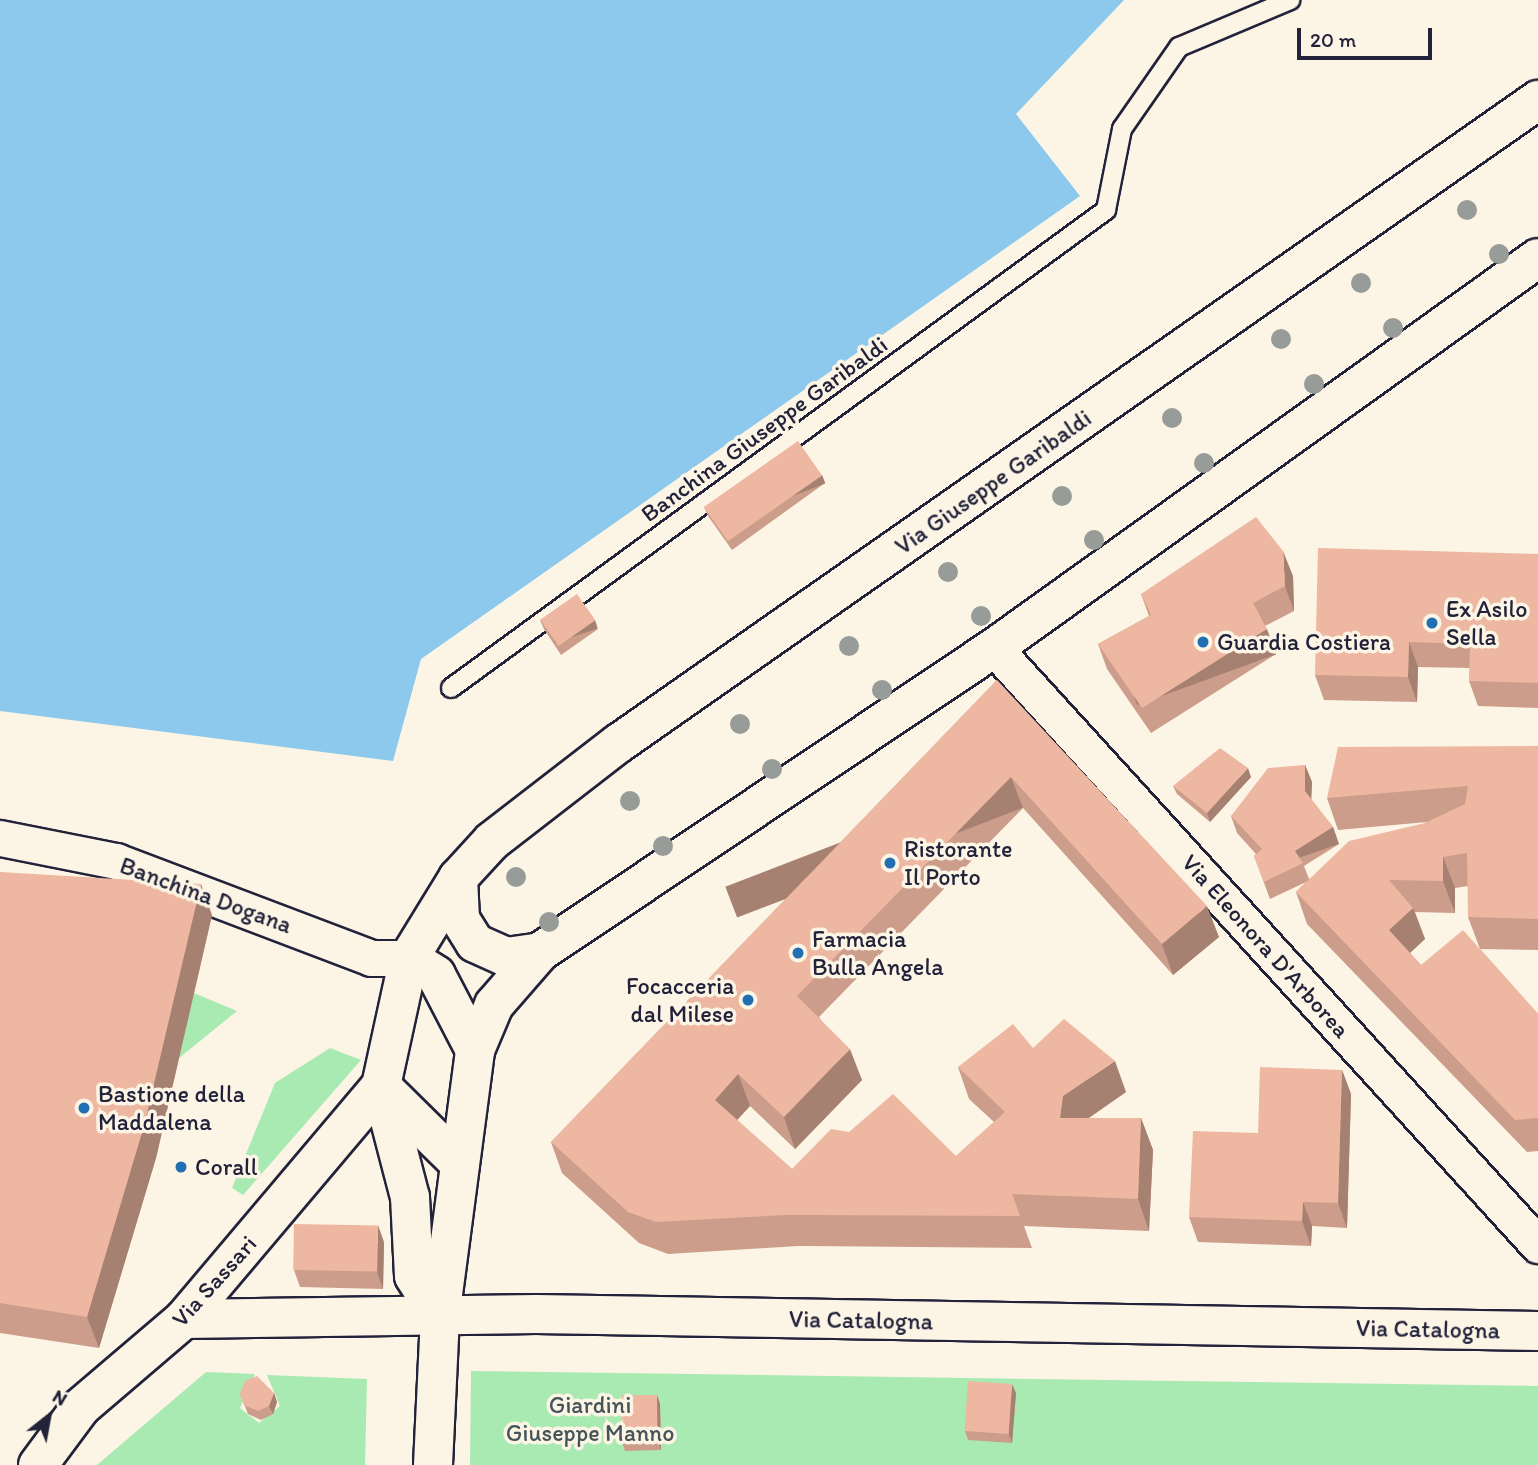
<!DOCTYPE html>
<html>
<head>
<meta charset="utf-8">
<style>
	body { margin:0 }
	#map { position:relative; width:1538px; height:1465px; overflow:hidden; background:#fcf5e5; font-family:Itim,sans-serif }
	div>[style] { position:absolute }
	.green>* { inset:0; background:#a9e9b2 }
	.water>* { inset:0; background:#8cc9ec }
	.roads { filter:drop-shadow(2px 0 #22223b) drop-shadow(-2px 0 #22223b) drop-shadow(0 2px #22223b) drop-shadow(0 -2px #22223b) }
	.service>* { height:18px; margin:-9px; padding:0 9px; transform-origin:9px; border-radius:9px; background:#fcf5e5 }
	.minor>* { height:35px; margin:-17.5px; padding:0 17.5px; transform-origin:17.5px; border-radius:17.5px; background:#fcf5e5 }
	.tertiary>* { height:38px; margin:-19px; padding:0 19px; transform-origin:19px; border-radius:19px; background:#fcf5e5 }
	.secondary>* { height:38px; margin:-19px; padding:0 19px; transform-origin:19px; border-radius:19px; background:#fcf5e5 }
	.primary>* { height:38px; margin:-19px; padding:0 19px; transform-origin:19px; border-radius:19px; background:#fcf5e5 }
	.trees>* { width:20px; height:20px; margin:-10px; border-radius:50%; background:#979c98 }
	.wall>* { inset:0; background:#cc9d8a }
	.shaded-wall>* { inset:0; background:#a68071; transform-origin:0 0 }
	.building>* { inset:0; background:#edb7a1; transform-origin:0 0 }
	.dots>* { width:19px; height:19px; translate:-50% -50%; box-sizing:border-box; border:4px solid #fcf5e5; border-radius:50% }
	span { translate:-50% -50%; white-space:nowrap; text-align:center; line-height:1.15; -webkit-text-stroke:7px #fcf5e5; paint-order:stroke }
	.street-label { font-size:24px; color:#22223b }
	.poi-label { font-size:24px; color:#22223b }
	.left { translate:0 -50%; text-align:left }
	.right { translate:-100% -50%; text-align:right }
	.park-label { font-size:24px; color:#445459 }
	.north { position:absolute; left:14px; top:1381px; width:70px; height:70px; -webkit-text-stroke:5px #fcf5e5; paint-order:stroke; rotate:31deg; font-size:19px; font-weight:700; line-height:28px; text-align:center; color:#22223b }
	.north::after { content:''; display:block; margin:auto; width:24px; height:32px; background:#22223b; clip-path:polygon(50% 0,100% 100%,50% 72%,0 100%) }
	.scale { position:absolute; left:1297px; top:28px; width:135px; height:32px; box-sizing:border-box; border:4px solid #22223b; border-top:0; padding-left:9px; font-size:21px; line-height:24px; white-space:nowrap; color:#22223b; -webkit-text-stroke:5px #fcf5e5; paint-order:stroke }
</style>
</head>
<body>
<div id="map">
	<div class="green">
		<div style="clip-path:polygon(194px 993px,237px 1011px,179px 1058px)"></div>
		<div style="clip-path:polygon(330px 1048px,361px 1060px,243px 1195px,232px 1188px,275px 1083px)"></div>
		<div style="clip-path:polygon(471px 1371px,1538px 1386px,1538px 1465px,470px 1465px)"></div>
		<div style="clip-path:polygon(206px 1372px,255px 1374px,240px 1408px,259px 1423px,280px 1406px,267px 1375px,367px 1379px,365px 1465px,97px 1465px)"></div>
	</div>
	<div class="water">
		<div style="clip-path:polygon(0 0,1124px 0,1016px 114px,1080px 196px,421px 659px,393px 761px,0 711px)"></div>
	</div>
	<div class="roads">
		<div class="service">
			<div style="left:451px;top:688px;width:811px;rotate:-36.12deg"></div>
			<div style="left:1106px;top:210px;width:83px;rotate:-78.8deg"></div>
			<div style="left:1122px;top:129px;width:100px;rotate:-55.2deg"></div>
			<div style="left:1179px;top:47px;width:121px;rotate:-22.9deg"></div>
		</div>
		<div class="minor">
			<div style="left:994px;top:648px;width:808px;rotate:47.66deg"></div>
			<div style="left:0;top:838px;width:118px;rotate:11.2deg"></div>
			<div style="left:116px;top:861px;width:273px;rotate:20.8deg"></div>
			<div style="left:371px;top:958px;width:38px"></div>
		</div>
		<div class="tertiary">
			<div style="left:381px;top:1086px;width:111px;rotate:44.6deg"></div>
		</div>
		<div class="secondary">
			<div style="left:381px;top:1086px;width:115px;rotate:75.4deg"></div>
			<div style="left:410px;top:1197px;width:79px;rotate:87.1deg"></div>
			<div style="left:414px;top:1276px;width:49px;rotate:57.6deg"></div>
			<div style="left:184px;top:1319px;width:352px;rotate:-0.8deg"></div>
			<div style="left:536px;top:1314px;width:1002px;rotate:0.97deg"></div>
		</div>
		<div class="primary">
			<div style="left:458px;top:878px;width:41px;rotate:87.2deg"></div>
			<div style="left:460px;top:919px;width:28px;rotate:58deg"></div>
			<div style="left:475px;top:943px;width:34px;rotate:24deg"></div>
			<div style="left:506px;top:957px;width:34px;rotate:-8deg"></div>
			<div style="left:409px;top:958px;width:32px;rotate:32deg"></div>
			<div style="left:436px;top:975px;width:85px;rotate:62.5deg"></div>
			<div style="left:38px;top:1465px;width:72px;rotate:-53.4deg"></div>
			<div style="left:81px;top:1407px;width:135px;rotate:-40.5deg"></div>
			<div style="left:184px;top:1319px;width:305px;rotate:-49.8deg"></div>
			<div style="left:381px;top:1086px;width:131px;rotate:-77.7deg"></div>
			<div style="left:409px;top:958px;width:94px;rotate:-58.5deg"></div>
			<div style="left:458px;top:878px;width:50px;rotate:-47.4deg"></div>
			<div style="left:492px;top:841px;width:160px;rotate:-37.7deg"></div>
			<div style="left:619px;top:743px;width:1122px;rotate:-34.98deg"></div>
			<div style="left:433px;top:1465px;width:148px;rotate:-87.3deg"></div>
			<div style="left:440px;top:1317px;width:269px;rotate:-82.5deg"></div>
			<div style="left:475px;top:1050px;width:49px;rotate:-67.1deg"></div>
			<div style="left:494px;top:1005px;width:70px;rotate:-49deg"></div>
			<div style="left:540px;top:952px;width:546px;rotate:-33.81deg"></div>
			<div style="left:994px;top:648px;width:669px;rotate:-35.64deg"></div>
		</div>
	</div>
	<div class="trees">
		<div style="left:1467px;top:210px"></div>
		<div style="left:1499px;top:254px"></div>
		<div style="left:1361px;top:283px"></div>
		<div style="left:1393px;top:328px"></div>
		<div style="left:1281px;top:339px"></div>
		<div style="left:1314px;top:384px"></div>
		<div style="left:1172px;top:418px"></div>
		<div style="left:1204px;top:463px"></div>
		<div style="left:1062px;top:496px"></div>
		<div style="left:1094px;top:540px"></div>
		<div style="left:948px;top:572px"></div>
		<div style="left:981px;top:616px"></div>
		<div style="left:849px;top:646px"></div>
		<div style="left:882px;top:690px"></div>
		<div style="left:740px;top:724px"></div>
		<div style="left:772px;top:769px"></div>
		<div style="left:630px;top:801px"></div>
		<div style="left:663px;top:846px"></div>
		<div style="left:516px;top:877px"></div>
		<div style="left:549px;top:922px"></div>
	</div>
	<div class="wall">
		<div style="clip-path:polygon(822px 475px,825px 483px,732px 550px,708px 516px,704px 507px)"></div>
		<div style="clip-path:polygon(1538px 554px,1538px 708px,1478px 706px,1469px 681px,1470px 668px,1418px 667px,1417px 702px,1324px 700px,1315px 675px)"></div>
		<div style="clip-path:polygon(1293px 576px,1294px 611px,1265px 626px,1276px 654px,1151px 733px,1107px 669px,1098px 644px,1149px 616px,1141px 594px)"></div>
		<div style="clip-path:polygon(540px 620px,598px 629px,561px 655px,544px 629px)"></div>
		<div style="clip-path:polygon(997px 680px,1219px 937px,1173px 975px,1023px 808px,819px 1017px,862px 1080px,795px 1149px,750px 1106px,737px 1120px,792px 1169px,956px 1156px,994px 1122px,969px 1099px,958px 1067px,1033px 1048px,1126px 1092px,1089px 1118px,1141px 1118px,1153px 1150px,1149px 1231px,1024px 1226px,1032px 1248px,798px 1246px,668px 1254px,639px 1243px,562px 1173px,551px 1142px)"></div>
		<div style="clip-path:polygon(evenodd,1538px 746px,1538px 950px,1480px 949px,1538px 1014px,1538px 1151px,1527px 1152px,1307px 924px,1296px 892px,1306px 882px,1270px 899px,1254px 856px,1256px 854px,1237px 833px,1231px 816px,1305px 765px,1312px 782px,1311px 799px,1333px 827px,1339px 844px,1304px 866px,1309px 879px,1427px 822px,1338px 830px,1327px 798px,1538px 746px,1468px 886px,1468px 917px,1480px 949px,1421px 965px,1410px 953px,1425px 939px,1415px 912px,1455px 913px,1455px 888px,1468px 886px)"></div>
		<div style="clip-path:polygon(1251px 777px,1210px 822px,1177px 794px,1173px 786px)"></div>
		<div style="clip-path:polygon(0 872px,212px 915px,156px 1158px,99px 1348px,0 1333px)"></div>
		<div style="clip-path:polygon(1342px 1070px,1351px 1094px,1347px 1228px,1312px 1226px,1311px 1246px,1198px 1242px,1189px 1217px,1258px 1133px)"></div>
		<div style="clip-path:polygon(384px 1242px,383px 1289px,300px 1287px,294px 1270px)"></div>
		<div style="clip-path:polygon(274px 1393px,277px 1402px,273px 1414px,261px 1420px,248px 1414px,240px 1394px)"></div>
		<div style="clip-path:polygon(1016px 1393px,1012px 1443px,968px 1440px,965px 1431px)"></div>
		<div style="clip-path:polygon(657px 1395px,660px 1404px,661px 1450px,625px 1451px,622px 1442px)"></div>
	</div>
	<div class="shaded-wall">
		<div style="left:822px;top:475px;width:9px;height:114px;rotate:69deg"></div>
		<div style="clip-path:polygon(1283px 551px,1293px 576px,1294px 611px,1285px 586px)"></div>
		<div style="left:595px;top:620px;width:9px;height:45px;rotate:72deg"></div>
		<div style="left:1267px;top:629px;width:27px;height:148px;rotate:70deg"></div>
		<div style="clip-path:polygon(1409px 642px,1418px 667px,1417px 702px,1408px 677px)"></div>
		<div style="clip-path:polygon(1305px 765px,1312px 782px,1311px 808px,1305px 791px)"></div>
		<div style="clip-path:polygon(1248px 768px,1251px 777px,1210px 822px,1207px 813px)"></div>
		<div style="left:1011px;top:777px;width:33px;height:306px;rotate:69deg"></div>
		<div style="left:1333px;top:827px;width:18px;height:45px;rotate:71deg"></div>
		<div style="clip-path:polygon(1443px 857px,1455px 888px,1455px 913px,1443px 881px)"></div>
		<div style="clip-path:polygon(201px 884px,212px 915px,156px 1158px,99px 1348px,87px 1317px)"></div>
		<div style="clip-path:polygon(1207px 906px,1219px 937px,1173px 975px,1162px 944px)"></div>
		<div style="clip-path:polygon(1413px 908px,1425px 939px,1400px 962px,1389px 930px)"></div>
		<div style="clip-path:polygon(850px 1049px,862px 1080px,795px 1149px,784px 1117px)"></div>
		<div style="clip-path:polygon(1115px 1061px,1126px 1092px,1074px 1128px,1060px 1118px,1063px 1096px)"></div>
		<div style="clip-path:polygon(1342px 1070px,1351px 1094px,1347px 1228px,1338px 1203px)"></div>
		<div style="clip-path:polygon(738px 1074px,750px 1106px,726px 1132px,715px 1100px)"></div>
		<div style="clip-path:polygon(1141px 1118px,1153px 1150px,1149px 1231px,1138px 1199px)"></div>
		<div style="clip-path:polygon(1303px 1202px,1312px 1226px,1311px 1246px,1302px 1221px)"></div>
		<div style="clip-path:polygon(378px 1225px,384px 1242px,383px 1289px,377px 1272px)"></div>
		<div style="clip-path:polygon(1012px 1384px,1016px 1393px,1012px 1443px,1009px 1434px)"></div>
		<div style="clip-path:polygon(274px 1393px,277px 1402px,273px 1414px,269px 1406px)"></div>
		<div style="clip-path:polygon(657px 1395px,660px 1404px,661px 1450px,658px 1442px)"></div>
	</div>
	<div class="building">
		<div style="left:798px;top:441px;width:42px;height:115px;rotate:55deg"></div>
		<div style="clip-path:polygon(1256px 517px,1283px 551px,1285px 586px,1253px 603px,1267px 629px,1142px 708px,1098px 644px,1151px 615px,1141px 594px)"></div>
		<div style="clip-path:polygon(1318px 548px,1538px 554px,1538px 683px,1469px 681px,1470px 644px,1409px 642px,1408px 677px,1315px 675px)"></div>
		<div style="left:577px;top:594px;width:32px;height:45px;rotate:55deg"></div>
		<div style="clip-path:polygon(997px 680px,1207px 906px,1162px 944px,1011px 777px,797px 996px,850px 1049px,784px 1117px,738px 1074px,715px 1100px,792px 1169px,831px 1129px,849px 1132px,893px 1094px,956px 1156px,1005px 1112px,958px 1067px,1013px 1024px,1033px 1048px,1064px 1019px,1115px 1061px,1063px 1096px,1060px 1118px,1141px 1118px,1138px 1199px,1012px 1194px,1020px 1216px,786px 1215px,656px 1222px,628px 1212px,551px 1142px)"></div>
		<div style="clip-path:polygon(1538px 746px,1538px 919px,1468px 917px,1467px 853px,1443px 857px,1443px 881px,1389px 880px,1413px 908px,1389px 930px,1421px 965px,1463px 930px,1538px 1014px,1538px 1118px,1515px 1120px,1296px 892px,1349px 841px,1425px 823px,1465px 804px,1468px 786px,1327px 798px,1338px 747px)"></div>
		<div style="clip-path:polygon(1220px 748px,1248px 768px,1207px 813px,1173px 786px)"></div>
		<div style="clip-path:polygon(1305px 765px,1305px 791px,1333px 827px,1295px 851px,1303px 863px,1264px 882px,1254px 856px,1262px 849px,1231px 816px,1268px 768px)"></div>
		<div style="clip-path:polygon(0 872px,201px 884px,144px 1126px,87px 1317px,0 1303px)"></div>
		<div style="clip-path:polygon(1260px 1067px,1342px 1070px,1338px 1203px,1303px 1202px,1302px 1221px,1189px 1217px,1193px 1131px,1258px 1133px)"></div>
		<div style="left:294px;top:1224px;width:84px;height:46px;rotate:1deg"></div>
		<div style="clip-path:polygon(257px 1376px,274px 1393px,269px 1406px,258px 1411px,244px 1405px,240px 1394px,245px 1381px)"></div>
		<div style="left:968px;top:1381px;width:44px;height:50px;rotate:4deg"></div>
		<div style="left:622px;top:1395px;width:35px;height:47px"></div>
	</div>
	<div class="dots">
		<div style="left:1432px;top:623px;background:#1f6fb2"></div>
		<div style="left:1203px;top:642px;background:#1f6fb2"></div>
		<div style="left:890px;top:863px;background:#1f6fb2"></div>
		<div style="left:798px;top:953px;background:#1f6fb2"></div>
		<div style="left:748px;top:1000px;background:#1f6fb2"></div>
		<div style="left:84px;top:1108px;background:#1f6fb2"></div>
		<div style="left:181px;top:1167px;background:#1f6fb2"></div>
	</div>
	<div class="street-label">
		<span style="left:764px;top:429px;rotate:-36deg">Banchina Giuseppe Garibaldi</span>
		<span style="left:993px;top:482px;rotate:-35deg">Via Giuseppe Garibaldi</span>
		<span style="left:206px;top:895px;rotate:20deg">Banchina Dogana</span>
		<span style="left:1266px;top:946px;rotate:48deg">Via Eleonora D'Arborea</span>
		<span style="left:214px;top:1281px;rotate:-48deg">Via Sassari</span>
		<span style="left:861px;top:1320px;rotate:1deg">Via Catalogna</span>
		<span style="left:1428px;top:1329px;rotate:1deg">Via Catalogna</span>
	</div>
	<div class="poi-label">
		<span class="left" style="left:1446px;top:623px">Ex Asilo<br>Sella</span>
		<span class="left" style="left:1217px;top:642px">Guardia Costiera</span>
		<span class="left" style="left:904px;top:863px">Ristorante<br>Il Porto</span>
		<span class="left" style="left:812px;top:953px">Farmacia<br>Bulla Angela</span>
		<span class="right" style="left:734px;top:1000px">Focacceria<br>dal Milese</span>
		<span class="left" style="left:98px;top:1108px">Bastione della<br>Maddalena</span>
		<span class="left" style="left:195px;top:1167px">Corall</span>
	</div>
	<div class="park-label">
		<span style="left:590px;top:1419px">Giardini<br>Giuseppe Manno</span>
	</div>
	<div class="north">N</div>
	<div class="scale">20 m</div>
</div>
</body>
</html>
